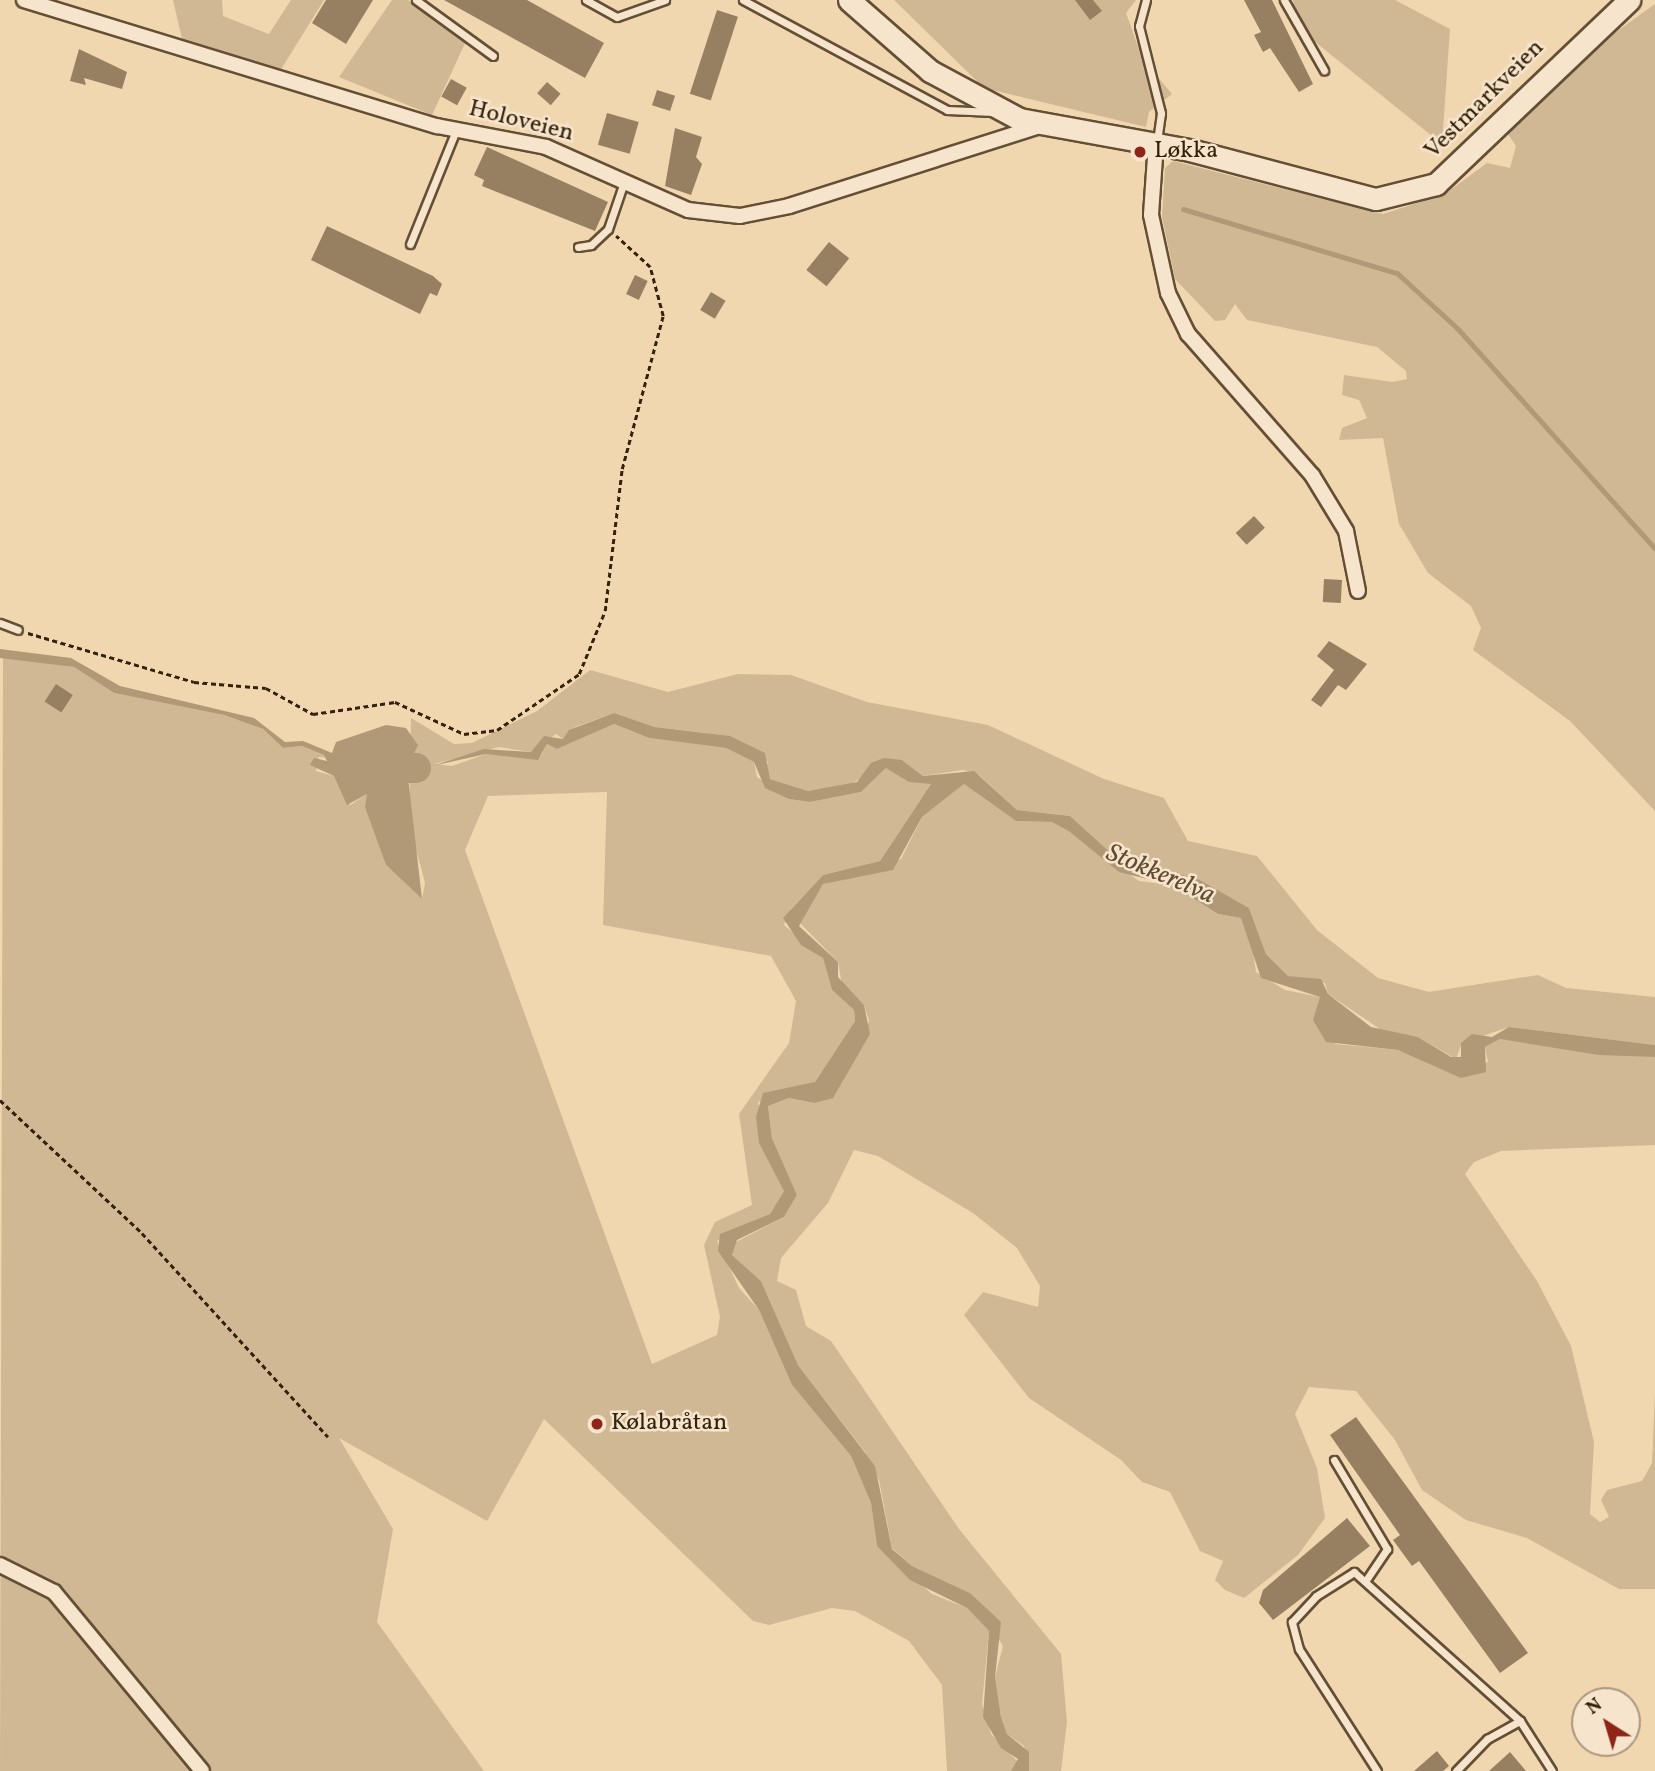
<!DOCTYPE html>
<html>
<head>
<meta charset="utf-8">
<style>
	body { margin:0 }
	#map { position:relative; width:1655px; height:1771px; overflow:hidden; background:#f1d7b0; font-family:Vollkorn,serif }
	div>[style] { position:absolute }
	.green>* { inset:0; background:#d1b894 }
	.water>* { inset:0; background:#b19978 }
	.stream>* { height:5px; margin:-2.5px; padding:0 2.5px; transform-origin:2.5px; border-radius:2.5px; background:#b19978 }
	.river>* { height:30px; margin:-15px; padding:0 15px; transform-origin:15px; border-radius:15px; background:#b19978 }
	.building>* { inset:0; background:#978061; transform-origin:0 0 }
	.path>* { height:2.5px; margin-top:-1.25px; transform-origin:0; background:repeating-linear-gradient(90deg,#35220c 0 5px,transparent 0 8.5px) }
	.roads { filter:drop-shadow(2px 0 #644f35) drop-shadow(-2px 0 #644f35) drop-shadow(0 2px #644f35) drop-shadow(0 -2px #644f35) }
	.lane>* { height:7px; margin:-3.5px; padding:0 3.5px; transform-origin:3.5px; border-radius:3.5px; background:#f6e5cc }
	.street>* { height:14px; margin:-7px; padding:0 7px; transform-origin:7px; border-radius:7px; background:#f6e5cc }
	.secondary>* { height:21px; margin:-10.5px; padding:0 10.5px; transform-origin:10.5px; border-radius:10.5px; background:#f6e5cc }
	.dots>* { width:19px; height:19px; translate:-50% -50%; box-sizing:border-box; border:4px solid #f6e5cc; border-radius:50% }
	span { translate:-50% -50%; white-space:nowrap; text-align:center; line-height:1.15; -webkit-text-stroke:5px #f6e5cc; paint-order:stroke }
	.street-label { font-size:24px; color:#35220c }
	.poi-label { font-size:24px; color:#35220c }
	.left { translate:0 -50%; text-align:left }
	.water-label { font-size:26px; color:#604c32; font-style:italic }
	.north { position:absolute; left:1571px; top:1687px; width:70px; height:70px; box-sizing:border-box; background:#f6e5cc; border:2px solid #a9977f; border-radius:50%; rotate:323deg; font-size:19px; font-weight:700; line-height:28px; text-align:center; color:#35220c }
	.north::after { content:''; display:block; margin:auto; width:24px; height:32px; background:#8f2418; clip-path:polygon(50% 0,100% 100%,50% 72%,0 100%) }
</style>
</head>
<body>
<div id="map">
	<div class="green">
		<div style="clip-path:polygon(173px 0,222px 0,223px 16px,269px 34px,291px 0,324px 0,280px 71px,182px 39px)"></div>
		<div style="clip-path:polygon(392px 0,408px 0,466px 41px,432px 115px,339px 77px)"></div>
		<div style="clip-path:polygon(894px 0,1136px 0,1126px 13px,1143px 60px,1172px 94px,1149px 112px,1146px 127px,984px 88px)"></div>
		<div style="clip-path:polygon(1293px 0,1395px 0,1450px 29px,1442px 144px,1299px 29px)"></div>
		<div style="clip-path:polygon(1655px 4px,1655px 811px,1570px 721px,1473px 650px,1481px 628px,1471px 606px,1428px 573px,1399px 524px,1383px 438px,1339px 440px,1342px 428px,1367px 418px,1359px 400px,1342px 395px,1344px 375px,1392px 382px,1407px 379px,1406px 371px,1377px 347px,1247px 320px,1235px 304px,1225px 320px,1215px 321px,1175px 279px,1162px 217px,1165px 168px,1173px 161px,1383px 214px,1445px 194px,1487px 163px,1510px 168px,1516px 146px,1508px 134px,1613px 34px)"></div>
		<div style="clip-path:polygon(evenodd,3px 656px,74px 667px,114px 693px,224px 715px,263px 729px,283px 748px,302px 746px,324px 755px,330px 758px,319px 757px,316px 771px,334px 776px,350px 805px,367px 794px,386px 865px,422px 899px,425px 883px,409px 823px,411px 718px,454px 744px,472px 743px,537px 711px,590px 670px,668px 692px,738px 674px,791px 675px,867px 702px,988px 725px,1104px 779px,1164px 798px,1188px 841px,1257px 856px,1317px 930px,1378px 978px,1429px 992px,1538px 975px,1566px 988px,1655px 997px,1655px 1045px,1509px 1027px,1462px 1043px,1456px 1059px,1418px 1037px,1386px 1033px,1328px 994px,1325px 983px,1288px 976px,1266px 954px,1249px 908px,1200px 880px,1111px 853px,1070px 816px,1017px 810px,979px 775px,963px 770px,923px 776px,902px 760px,869px 766px,867px 775px,845px 787px,808px 791px,770px 779px,764px 773px,768px 762px,707px 733px,655px 727px,614px 713px,575px 727px,563px 739px,556px 734px,531px 752px,499px 747px,434px 764px,452px 766px,486px 754px,541px 756px,547px 744px,557px 749px,614px 724px,649px 738px,726px 748px,754px 762px,757px 777px,789px 799px,810px 802px,861px 792px,886px 768px,931px 784px,880px 861px,823px 875px,791px 909px,784px 925px,823px 958px,832px 990px,854px 1010px,855px 1021px,815px 1082px,758px 1102px,784px 1191px,770px 1214px,717px 1241px,739px 1288px,759px 1310px,792px 1385px,851px 1456px,871px 1503px,877px 1546px,932px 1594px,967px 1608px,989px 1631px,982px 1704px,991px 1734px,1020px 1764px,1011px 1771px,947px 1771px,942px 1685px,909px 1641px,855px 1611px,832px 1608px,769px 1625px,753px 1621px,544px 1419px,487px 1521px,339px 1438px,393px 1529px,377px 1622px,484px 1771px,0 1771px,3px 656px,607px 792px,603px 925px,771px 956px,796px 1001px,789px 1043px,739px 1114px,752px 1205px,715px 1222px,704px 1245px,720px 1317px,717px 1335px,652px 1364px,465px 850px,488px 796px,607px 792px)"></div>
		<div style="clip-path:polygon(964px 784px,1016px 821px,1052px 822px,1070px 832px,1139px 881px,1172px 885px,1218px 914px,1241px 918px,1250px 932px,1256px 972px,1285px 990px,1320px 997px,1335px 1044px,1398px 1050px,1454px 1072px,1488px 1062px,1485px 1047px,1500px 1039px,1655px 1057px,1655px 1145px,1501px 1151px,1474px 1162px,1465px 1174px,1537px 1281px,1571px 1346px,1594px 1442px,1590px 1514px,1600px 1522px,1609px 1517px,1601px 1500px,1607px 1490px,1642px 1481px,1652px 1463px,1655px 1392px,1655px 1589px,1619px 1589px,1527px 1538px,1466px 1520px,1422px 1490px,1395px 1440px,1356px 1391px,1309px 1387px,1295px 1414px,1317px 1468px,1325px 1518px,1298px 1555px,1244px 1598px,1225px 1590px,1215px 1580px,1223px 1561px,1200px 1551px,1170px 1492px,1142px 1482px,1121px 1460px,1029px 1398px,964px 1315px,983px 1292px,1038px 1307px,1040px 1286px,1017px 1248px,973px 1213px,878px 1156px,854px 1150px,828px 1203px,781px 1258px,777px 1281px,796px 1290px,806px 1326px,831px 1341px,959px 1529px,1061px 1654px,1067px 1722px,1061px 1771px,1029px 1771px,1024px 1746px,1007px 1734px,1001px 1717px,995px 1677px,1003px 1646px,970px 1593px,912px 1566px,892px 1548px,879px 1480px,865px 1452px,798px 1365px,761px 1281px,732px 1255px,734px 1243px,784px 1217px,797px 1195px,772px 1138px,768px 1106px,789px 1098px,814px 1103px,842px 1083px,869px 1021px,864px 1005px,842px 985px,838px 962px,799px 922px,823px 884px,901px 859px,922px 817px)"></div>
	</div>
	<div class="water">
		<div style="clip-path:polygon(0 649px,71px 658px,120px 686px,254px 718px,285px 742px,303px 741px,332px 753px,336px 742px,386px 725px,406px 728px,418px 745px,407px 768px,422px 899px,386px 865px,365px 807px,367px 794px,347px 805px,334px 776px,310px 765px,314px 758px,327px 761px,324px 755px,302px 746px,283px 748px,263px 729px,224px 715px,114px 693px,74px 667px,0 658px)"></div>
		<div style="clip-path:polygon(614px 713px,655px 727px,730px 736px,765px 753px,770px 779px,808px 791px,857px 782px,871px 763px,884px 758px,902px 760px,923px 776px,974px 771px,1017px 810px,1070px 816px,1111px 853px,1200px 880px,1249px 908px,1266px 954px,1288px 976px,1321px 979px,1328px 994px,1371px 1027px,1418px 1037px,1451px 1057px,1461px 1057px,1461px 1043px,1472px 1034px,1492px 1037px,1509px 1027px,1655px 1045px,1655px 1057px,1599px 1055px,1500px 1039px,1485px 1047px,1486px 1072px,1461px 1078px,1398px 1050px,1326px 1042px,1313px 1020px,1320px 997px,1261px 978px,1241px 918px,1218px 914px,1172px 885px,1119px 872px,1070px 832px,1052px 822px,1016px 821px,964px 784px,922px 817px,893px 870px,823px 884px,799px 926px,838px 962px,838px 977px,864px 1005px,870px 1034px,833px 1098px,814px 1103px,789px 1098px,768px 1106px,772px 1138px,797px 1195px,784px 1217px,737px 1240px,732px 1255px,761px 1281px,798px 1365px,875px 1466px,892px 1549px,912px 1566px,970px 1593px,1001px 1622px,995px 1677px,1001px 1717px,1007px 1734px,1029px 1752px,1029px 1771px,1011px 1771px,1018px 1759px,1001px 1748px,983px 1717px,989px 1631px,967px 1608px,910px 1580px,877px 1546px,871px 1503px,851px 1456px,792px 1385px,759px 1310px,718px 1251px,720px 1234px,770px 1214px,784px 1191px,759px 1143px,756px 1117px,763px 1093px,815px 1082px,855px 1021px,854px 1010px,832px 990px,823px 958px,801px 945px,783px 918px,823px 875px,880px 861px,931px 784px,909px 782px,886px 768px,861px 792px,810px 802px,789px 799px,765px 788px,754px 762px,726px 748px,649px 738px,614px 724px,557px 749px,547px 744px,538px 760px,486px 754px,432px 766px,484px 749px,531px 752px,544px 736px,563px 739px,569px 730px)"></div>
	</div>
	<div class="stream">
		<div style="left:1183px;top:209px;width:223px;rotate:16.7deg"></div>
		<div style="left:1397px;top:273px;width:81px;rotate:42.5deg"></div>
		<div style="left:1457px;top:328px;width:297px;rotate:48.1deg"></div>
	</div>
	<div class="river">
		<div style="left:407px;top:768px;width:9px"></div>
	</div>
	<div class="building">
		<div style="clip-path:polygon(326px 0,373px 0,346px 44px,312px 23px)"></div>
		<div style="clip-path:polygon(444px 0,527px 0,604px 43px,585px 78px)"></div>
		<div style="clip-path:polygon(1075px 0,1093px 0,1102px 11px,1090px 20px)"></div>
		<div style="clip-path:polygon(1244px 0,1272px 0,1313px 84px,1299px 92px,1270px 48px,1263px 52px,1254px 35px,1261px 32px)"></div>
		<div style="left:717px;top:10px;width:22px;height:88px;rotate:18deg"></div>
		<div style="clip-path:polygon(79px 49px,127px 72px,122px 89px,84px 78px,86px 85px,70px 81px)"></div>
		<div style="left:451px;top:79px;width:18px;height:20px;rotate:29deg"></div>
		<div style="left:547px;top:82px;width:18px;height:15px;rotate:41deg"></div>
		<div style="left:657px;top:90px;width:19px;height:16px;rotate:18deg"></div>
		<div style="left:607px;top:113px;width:33px;height:33px;rotate:16deg"></div>
		<div style="clip-path:polygon(675px 128px,702px 137px,696px 157px,702px 164px,691px 195px,665px 186px)"></div>
		<div style="clip-path:polygon(487px 147px,608px 202px,595px 231px,482px 186px,484px 180px,474px 175px)"></div>
		<div style="clip-path:polygon(327px 226px,433px 276px,442px 284px,437px 296px,430px 293px,420px 314px,311px 260px)"></div>
		<div style="left:829px;top:242px;width:26px;height:36px;rotate:39deg"></div>
		<div style="left:635px;top:275px;width:14px;height:21px;rotate:25deg"></div>
		<div style="left:711px;top:292px;width:17px;height:21px;rotate:31deg"></div>
		<div style="left:1254px;top:516px;width:16px;height:25px;rotate:47deg"></div>
		<div style="left:1324px;top:579px;width:18px;height:23px;rotate:3deg"></div>
		<div style="clip-path:polygon(1329px 641px,1367px 664px,1346px 690px,1338px 685px,1321px 707px,1311px 700px,1334px 670px,1317px 656px)"></div>
		<div style="left:56px;top:684px;width:20px;height:21px;rotate:33deg"></div>
		<div style="clip-path:polygon(1356px 1417px,1528px 1653px,1500px 1673px,1419px 1561px,1412px 1566px,1393px 1540px,1400px 1535px,1330px 1435px)"></div>
		<div style="clip-path:polygon(1347px 1518px,1370px 1546px,1273px 1620px,1259px 1603px,1263px 1590px)"></div>
		<div style="clip-path:polygon(1437px 1751px,1449px 1766px,1443px 1771px,1414px 1771px)"></div>
		<div style="clip-path:polygon(1510px 1752px,1526px 1771px,1489px 1771px)"></div>
	</div>
	<div class="path">
		<div style="left:28px;top:633px;width:173px;rotate:16.4deg"></div>
		<div style="left:194px;top:682px;width:72px;rotate:4.8deg"></div>
		<div style="left:266px;top:688px;width:54px;rotate:29deg"></div>
		<div style="left:313px;top:714px;width:83px;rotate:-8.3deg"></div>
		<div style="left:395px;top:702px;width:76px;rotate:24.9deg"></div>
		<div style="left:464px;top:734px;width:33px;rotate:-7deg"></div>
		<div style="left:497px;top:730px;width:99px;rotate:-34.3deg"></div>
		<div style="left:579px;top:674px;width:68px;rotate:-67.6deg"></div>
		<div style="left:605px;top:611px;width:143px;rotate:-83.2deg"></div>
		<div style="left:622px;top:469px;width:158px;rotate:-75deg"></div>
		<div style="left:663px;top:316px;width:51px;rotate:-104.9deg"></div>
		<div style="left:650px;top:267px;width:46px;rotate:-137.6deg"></div>
		<div style="left:0;top:1100px;width:195px;rotate:43.1deg"></div>
		<div style="left:142px;top:1233px;width:276px;rotate:47.6deg"></div>
	</div>
	<div class="roads">
		<div class="lane">
			<div style="left:416px;top:0;width:95px;rotate:36deg"></div>
			<div style="left:586px;top:0;width:35px;rotate:29deg"></div>
			<div style="left:617px;top:17px;width:51px;rotate:-19.5deg"></div>
			<div style="left:743px;top:0;width:232px;rotate:28.3deg"></div>
			<div style="left:947px;top:110px;width:47px;rotate:2.4deg"></div>
			<div style="left:1146px;top:0;width:27px;rotate:105deg"></div>
			<div style="left:1139px;top:26px;width:90px;rotate:75.8deg"></div>
			<div style="left:1161px;top:113px;width:28px;rotate:98deg"></div>
			<div style="left:1284px;top:0;width:81px;rotate:60.3deg"></div>
			<div style="left:410px;top:244px;width:123px;rotate:-68deg"></div>
			<div style="left:578px;top:247px;width:13px;rotate:-9deg"></div>
			<div style="left:591px;top:245px;width:23px;rotate:-43deg"></div>
			<div style="left:608px;top:229px;width:50px;rotate:-71.2deg"></div>
			<div style="left:0;top:623px;width:19px;rotate:21deg"></div>
			<div style="left:1334px;top:1460px;width:104px;rotate:59.2deg"></div>
			<div style="left:1387px;top:1549px;width:36px;rotate:124deg"></div>
			<div style="left:1377px;top:1771px;width:145px;rotate:-122.6deg"></div>
			<div style="left:1299px;top:1649px;width:28px;rotate:-105deg"></div>
			<div style="left:1292px;top:1622px;width:35px;rotate:-47deg"></div>
			<div style="left:1316px;top:1596px;width:45px;rotate:-32.3deg"></div>
			<div style="left:1354px;top:1572px;width:223px;rotate:41.9deg"></div>
			<div style="left:1520px;top:1721px;width:59px;rotate:57.4deg"></div>
			<div style="left:1456px;top:1771px;width:45px;rotate:-45.9deg"></div>
			<div style="left:1487px;top:1739px;width:38px;rotate:-29deg"></div>
		</div>
		<div class="street">
			<div style="left:24px;top:0;width:432px;rotate:17deg"></div>
			<div style="left:437px;top:126px;width:111px;rotate:10.9deg"></div>
			<div style="left:546px;top:147px;width:155px;rotate:23.9deg"></div>
			<div style="left:688px;top:210px;width:52px;rotate:6.6deg"></div>
			<div style="left:740px;top:216px;width:50px;rotate:-11.5deg"></div>
			<div style="left:789px;top:206px;width:267px;rotate:-17.7deg"></div>
			<div style="left:1156px;top:143px;width:72px;rotate:94deg"></div>
			<div style="left:1151px;top:215px;width:80px;rotate:77.7deg"></div>
			<div style="left:1168px;top:293px;width:46px;rotate:64deg"></div>
			<div style="left:1188px;top:334px;width:188px;rotate:48.7deg"></div>
			<div style="left:1312px;top:475px;width:66px;rotate:58.7deg"></div>
			<div style="left:1346px;top:531px;width:61px;rotate:78.7deg"></div>
			<div style="left:0;top:1565px;width:60px;rotate:26.6deg"></div>
			<div style="left:54px;top:1592px;width:232px;rotate:50.4deg"></div>
		</div>
		<div class="secondary">
			<div style="left:849px;top:0;width:108px;rotate:41.2deg"></div>
			<div style="left:930px;top:71px;width:101px;rotate:28.3deg"></div>
			<div style="left:1019px;top:119px;width:174px;rotate:10.3deg"></div>
			<div style="left:1190px;top:150px;width:192px;rotate:14.8deg"></div>
			<div style="left:1376px;top:199px;width:62px;rotate:-14deg"></div>
			<div style="left:1436px;top:184px;width:267px;rotate:-43.6deg"></div>
		</div>
	</div>
	<div class="dots">
		<div style="left:1140px;top:152px;background:#8f2418"></div>
		<div style="left:597px;top:1424px;background:#8f2418"></div>
	</div>
	<div class="street-label">
		<span style="left:1485px;top:100px;rotate:-45deg">Vestmarkveien</span>
		<span style="left:521px;top:122px;rotate:14deg">Holoveien</span>
	</div>
	<div class="poi-label">
		<span class="left" style="left:1154px;top:152px">Løkka</span>
		<span class="left" style="left:611px;top:1424px">Kølabråtan</span>
	</div>
	<div class="water-label">
		<span style="left:1160px;top:875px;rotate:23deg">Stokkerelva</span>
	</div>
	<div class="north">N</div>
</div>
</body>
</html>
